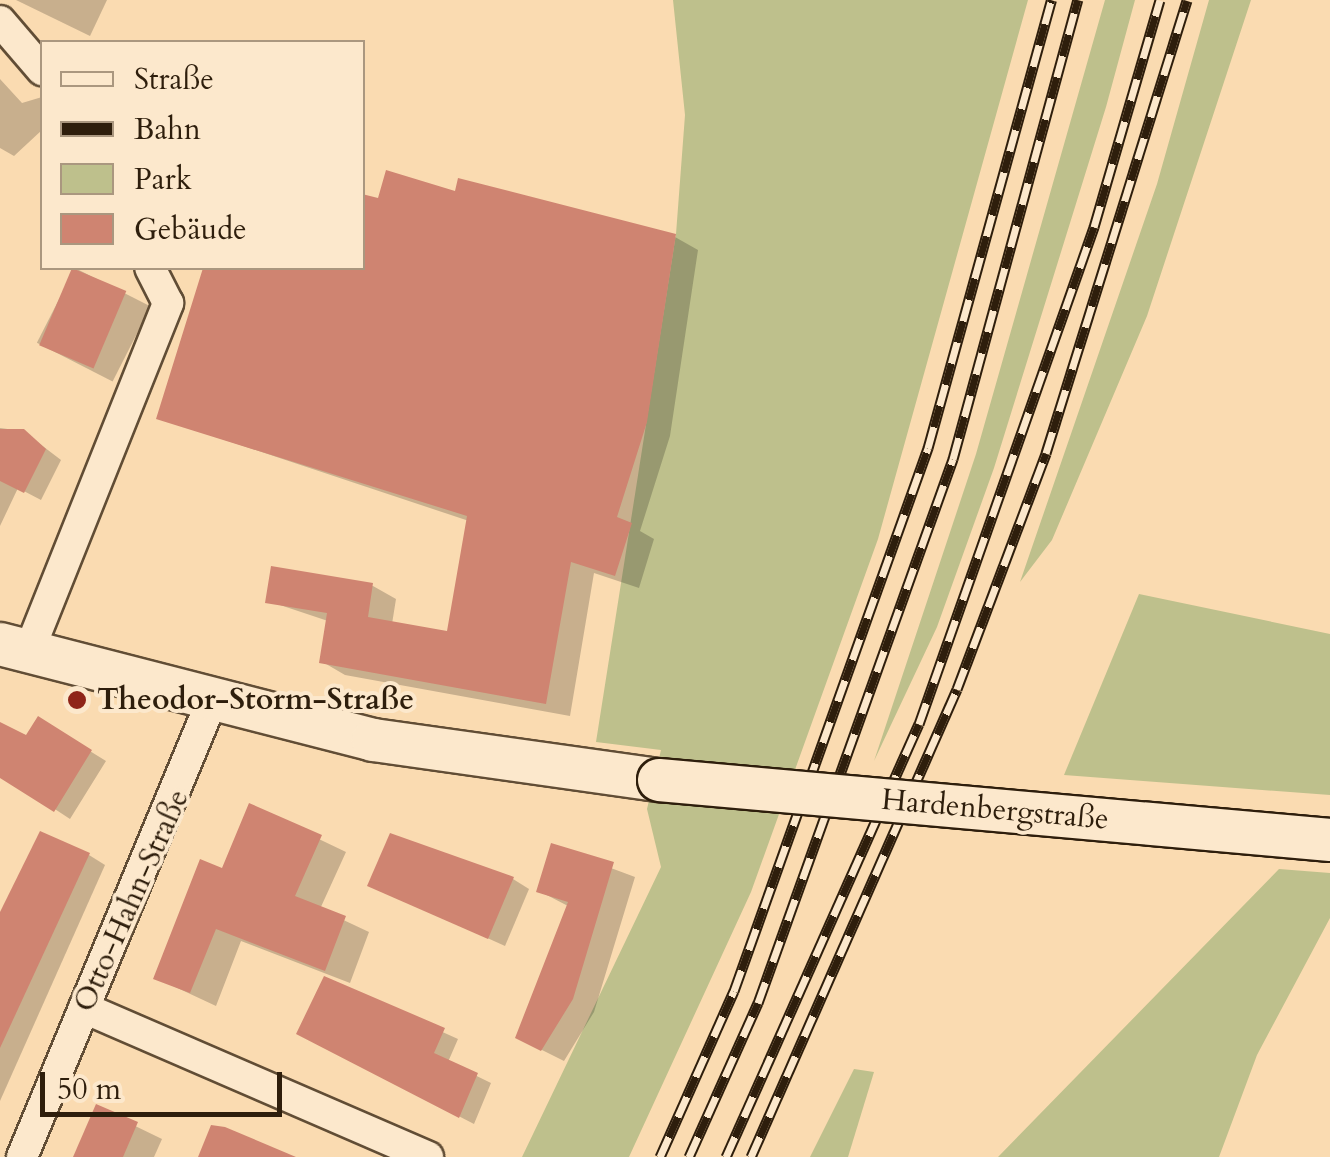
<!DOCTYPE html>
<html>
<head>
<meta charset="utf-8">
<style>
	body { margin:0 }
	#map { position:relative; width:1330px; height:1157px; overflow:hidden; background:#fadbb1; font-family:Cardo,serif }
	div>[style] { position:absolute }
	.green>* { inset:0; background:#bec08c }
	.shadow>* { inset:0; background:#0003; transform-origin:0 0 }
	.building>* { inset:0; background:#cf8471; transform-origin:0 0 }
	.roads { filter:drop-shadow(2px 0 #614d35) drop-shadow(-2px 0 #614d35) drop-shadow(0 2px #614d35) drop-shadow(0 -2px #614d35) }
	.street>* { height:30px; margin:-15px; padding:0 15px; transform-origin:15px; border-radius:15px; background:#fce8cc }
	.secondary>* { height:42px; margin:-21px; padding:0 21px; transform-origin:21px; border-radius:21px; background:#fce8cc }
	.rail>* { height:11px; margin-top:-5.5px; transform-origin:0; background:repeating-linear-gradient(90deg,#fce8cc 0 22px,#2e1e0c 0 44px); box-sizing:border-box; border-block:2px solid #2e1e0c }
	.bridges { filter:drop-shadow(2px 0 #2e1e0c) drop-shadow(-2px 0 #2e1e0c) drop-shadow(0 2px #2e1e0c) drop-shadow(0 -2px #2e1e0c) }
	.secondary-bridge>* { height:42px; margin:-21px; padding:0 21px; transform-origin:21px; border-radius:21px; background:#fce8cc }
	.dots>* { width:28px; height:28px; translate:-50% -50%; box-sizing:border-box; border:5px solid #fce8cc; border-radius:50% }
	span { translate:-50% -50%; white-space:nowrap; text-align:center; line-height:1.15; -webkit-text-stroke:8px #fce8cc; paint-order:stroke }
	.poi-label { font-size:30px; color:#2e1e0c; font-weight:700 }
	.left { translate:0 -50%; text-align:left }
	.street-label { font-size:30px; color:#2e1e0c }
	.legend { position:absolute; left:40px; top:40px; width:325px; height:230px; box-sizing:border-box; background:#fce8cc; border:2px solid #aa977f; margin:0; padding:12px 18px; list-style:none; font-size:30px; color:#2e1e0c }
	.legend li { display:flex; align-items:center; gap:20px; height:50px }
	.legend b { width:50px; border:2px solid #aa977f }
	.scale { position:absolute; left:40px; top:1072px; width:242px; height:45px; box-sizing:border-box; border:5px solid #2e1e0c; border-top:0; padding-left:12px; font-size:30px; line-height:35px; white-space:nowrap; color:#2e1e0c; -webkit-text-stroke:8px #fce8cc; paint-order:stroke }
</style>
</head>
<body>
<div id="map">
	<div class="green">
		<div style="clip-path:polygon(673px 0,1028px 0,878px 539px,751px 892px,629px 1157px,522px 1157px,661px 867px,647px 809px,661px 750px,596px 742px,676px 234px,685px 115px)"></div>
		<div style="clip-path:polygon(1105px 0,1135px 0,1106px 107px,994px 468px,937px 627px,874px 761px,976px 454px)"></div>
		<div style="clip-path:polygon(1209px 0,1251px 0,1147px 316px,1052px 540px,1020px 582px,1157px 184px)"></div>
		<div style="clip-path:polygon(1139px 594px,1330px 634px,1330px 795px,1064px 775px)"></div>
		<div style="clip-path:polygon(1279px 869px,1330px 873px,1330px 918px,1257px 1055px,1219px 1157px,998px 1157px)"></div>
		<div style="clip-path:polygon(854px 1069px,874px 1072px,848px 1157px,810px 1157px)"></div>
	</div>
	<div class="shadow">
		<div style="clip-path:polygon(16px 0,107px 0,90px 36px)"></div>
		<div style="clip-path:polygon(0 79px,22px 103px,42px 97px,42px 130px,14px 156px,0 148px)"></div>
		<div style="clip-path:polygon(456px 194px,675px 237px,698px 250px,670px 436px,640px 531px,654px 539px,639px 588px,594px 573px,570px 716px,345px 675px,321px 661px,328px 621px,268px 601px,373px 586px,396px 599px,392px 624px,449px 633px,469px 521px,159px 418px,205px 268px,362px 268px,380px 202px)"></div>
		<div style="left:75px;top:268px;width:85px;height:84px;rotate:27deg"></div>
		<div style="clip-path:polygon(0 428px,23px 431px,61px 460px,41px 500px,18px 488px,0 526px)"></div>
		<div style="clip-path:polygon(38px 719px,106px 761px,70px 819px,0 773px,0 725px,28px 736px)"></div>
		<div style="clip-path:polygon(250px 806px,346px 852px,320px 909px,369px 932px,350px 983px,241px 941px,216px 1006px,156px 978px,223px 871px)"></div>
		<div style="clip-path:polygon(552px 846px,635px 877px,594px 1012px,564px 1061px,540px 1049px,568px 906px,539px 891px)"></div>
		<div style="clip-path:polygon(89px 855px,105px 865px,0 1101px,0 925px)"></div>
		<div style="clip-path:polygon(513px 879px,529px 889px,505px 946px,370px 885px)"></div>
		<div style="clip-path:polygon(325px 979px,458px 1039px,448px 1062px,491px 1083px,474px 1124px,313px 1041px)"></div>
		<div style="clip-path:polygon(98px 1108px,162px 1139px,154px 1157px,76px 1157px)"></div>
	</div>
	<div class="building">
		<div style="clip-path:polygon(386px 170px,455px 191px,458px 178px,676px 234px,647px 422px,617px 517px,632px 523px,615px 576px,571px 562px,546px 704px,319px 663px,327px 613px,265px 603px,271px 566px,373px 583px,368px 617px,447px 631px,467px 516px,156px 419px,203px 268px,362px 268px,362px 194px,378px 198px)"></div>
		<div style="left:72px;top:268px;width:59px;height:84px;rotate:23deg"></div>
		<div style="clip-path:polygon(0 429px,24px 429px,46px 449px,24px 493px,0 481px)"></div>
		<div style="clip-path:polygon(38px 716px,92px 750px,54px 812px,0 778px,0 722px,26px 735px)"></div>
		<div style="clip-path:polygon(249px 803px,322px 835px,295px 896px,346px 916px,325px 971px,216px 929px,190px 993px,153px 979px,200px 859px,222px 868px)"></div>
		<div style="clip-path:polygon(40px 831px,90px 853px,0 1048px,0 912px)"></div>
		<div style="clip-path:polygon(390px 833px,514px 877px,488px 939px,367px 886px)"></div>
		<div style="clip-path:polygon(551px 843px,614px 862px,573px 999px,541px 1051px,515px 1038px,568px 902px,536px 892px)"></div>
		<div style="clip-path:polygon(324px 976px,445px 1028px,434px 1053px,478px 1073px,459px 1118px,296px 1034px)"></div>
		<div style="clip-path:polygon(96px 1104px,138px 1122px,123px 1157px,73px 1157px)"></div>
		<div style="clip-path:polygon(211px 1125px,225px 1127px,296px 1157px,198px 1157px)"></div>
	</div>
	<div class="roads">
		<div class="street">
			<div style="left:0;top:21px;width:65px;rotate:49.4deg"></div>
			<div style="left:29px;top:651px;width:375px;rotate:-68.2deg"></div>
			<div style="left:168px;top:303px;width:39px;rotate:-117deg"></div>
			<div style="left:84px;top:1008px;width:375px;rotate:23.4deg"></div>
			<div style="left:22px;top:1157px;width:497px;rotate:-67.4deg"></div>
		</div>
		<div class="secondary">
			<div style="left:0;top:644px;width:385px;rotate:14.4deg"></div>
			<div style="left:373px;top:740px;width:289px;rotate:8deg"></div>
		</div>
	</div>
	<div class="rail">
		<div style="left:660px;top:1157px;width:182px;rotate:-66deg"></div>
		<div style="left:734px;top:991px;width:577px;rotate:-70.34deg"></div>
		<div style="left:928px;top:448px;width:465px;rotate:-74.6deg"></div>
		<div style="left:689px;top:1157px;width:169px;rotate:-65.9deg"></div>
		<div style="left:758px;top:1003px;width:578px;rotate:-70.28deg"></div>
		<div style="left:953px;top:459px;width:476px;rotate:-74.8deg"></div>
		<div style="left:726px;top:1157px;width:474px;rotate:-66deg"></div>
		<div style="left:919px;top:724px;width:527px;rotate:-70.6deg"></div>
		<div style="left:1094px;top:227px;width:236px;rotate:-73.8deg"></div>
		<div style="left:751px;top:1157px;width:511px;rotate:-66.24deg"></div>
		<div style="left:957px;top:689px;width:252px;rotate:-69.3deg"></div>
		<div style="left:1046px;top:453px;width:474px;rotate:-72.7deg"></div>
	</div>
	<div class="bridges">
		<div class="secondary-bridge">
			<div style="left:659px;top:780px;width:674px;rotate:5.11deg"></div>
		</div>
	</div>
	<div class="dots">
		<div style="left:77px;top:700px;background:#8f2418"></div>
	</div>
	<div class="poi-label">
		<span class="left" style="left:97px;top:700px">Theodor-Storm-Straße</span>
	</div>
	<div class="street-label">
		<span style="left:995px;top:810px;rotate:5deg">Hardenbergstraße</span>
		<span style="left:132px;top:901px;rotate:-66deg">Otto-Hahn-Straße</span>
	</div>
	<ul class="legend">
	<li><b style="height:12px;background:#fce8cc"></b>Straße</li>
	<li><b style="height:12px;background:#2e1e0c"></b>Bahn</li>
	<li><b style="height:28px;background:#bec08c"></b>Park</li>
	<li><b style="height:28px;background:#cf8471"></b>Gebäude</li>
	</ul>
	<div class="scale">50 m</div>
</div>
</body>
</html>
